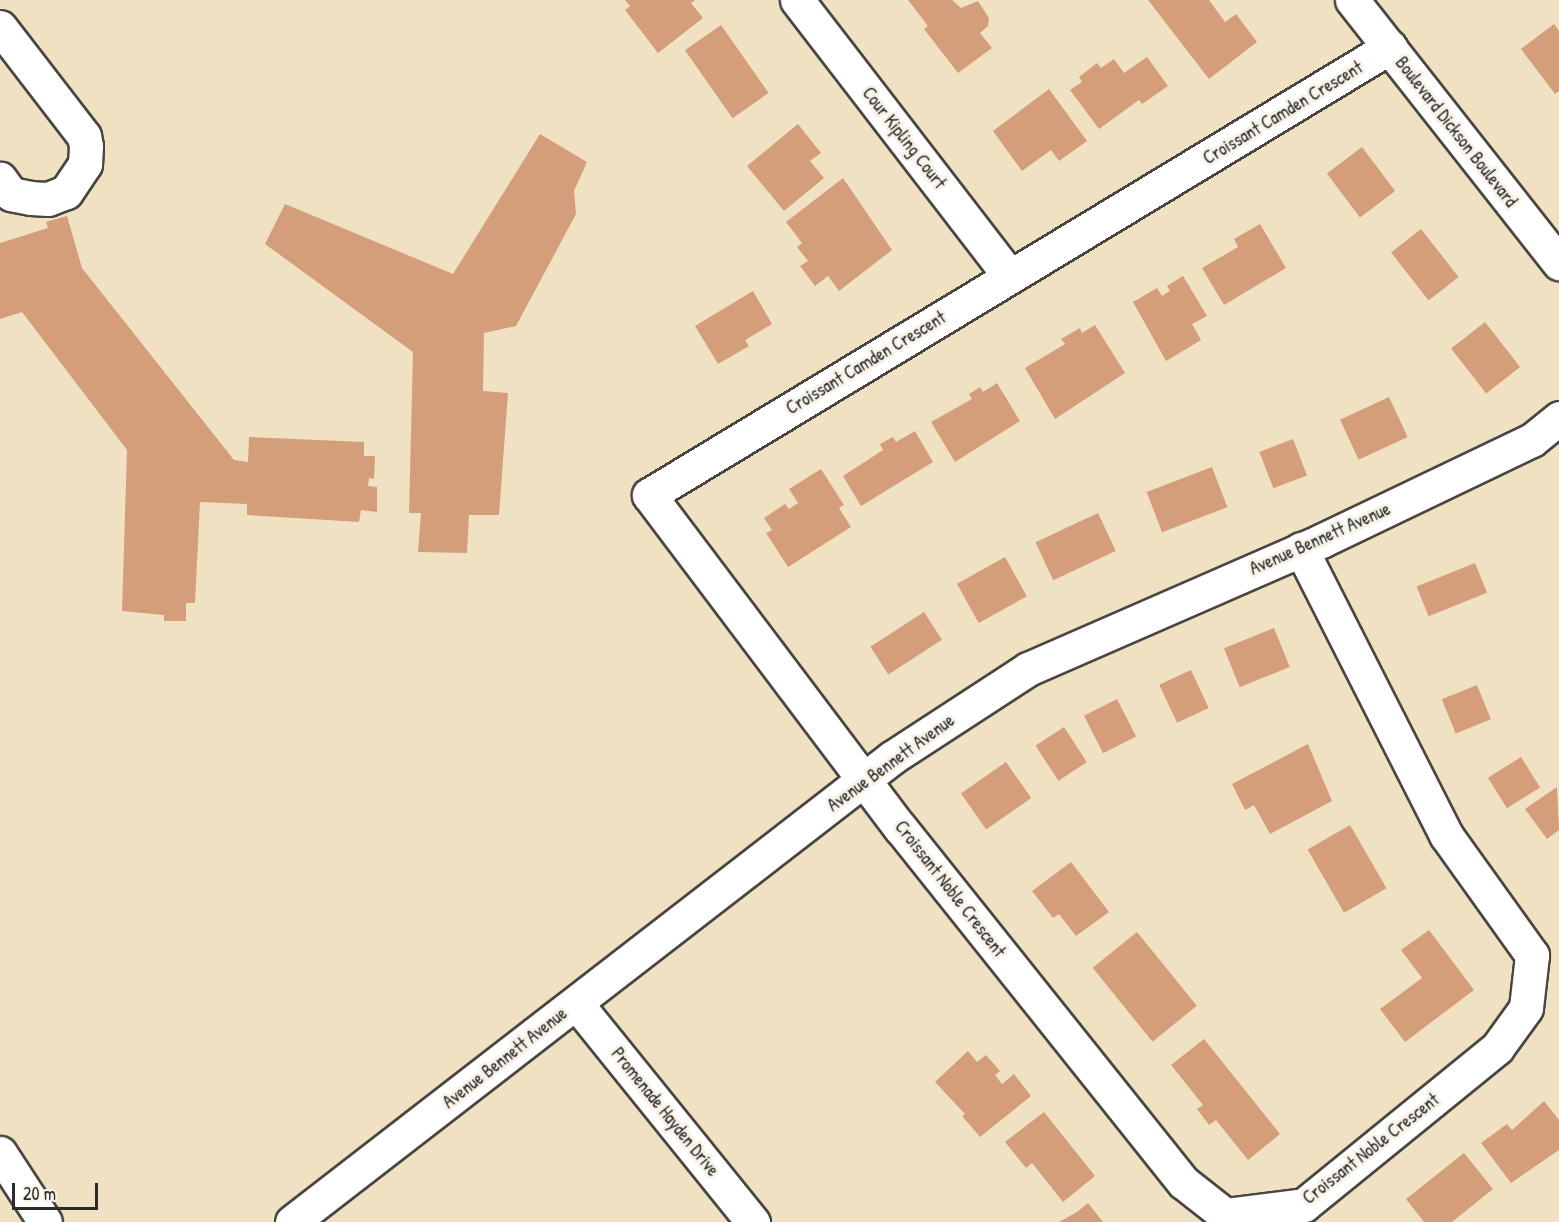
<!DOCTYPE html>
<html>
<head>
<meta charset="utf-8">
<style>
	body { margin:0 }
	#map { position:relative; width:1559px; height:1222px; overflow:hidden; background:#f1e1c3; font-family:"Patrick Hand",sans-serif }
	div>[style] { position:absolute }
	.building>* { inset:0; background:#d39e79; transform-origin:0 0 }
	.roads { filter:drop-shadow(2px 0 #494642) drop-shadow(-2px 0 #494642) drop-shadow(0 2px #494642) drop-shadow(0 -2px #494642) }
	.minor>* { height:33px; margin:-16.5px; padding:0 16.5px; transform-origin:16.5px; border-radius:16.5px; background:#fff }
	span { translate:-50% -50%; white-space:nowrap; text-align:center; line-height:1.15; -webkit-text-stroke:6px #f7f3e8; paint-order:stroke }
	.street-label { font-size:18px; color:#2b2b2b }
	.scale { position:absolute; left:12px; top:1183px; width:86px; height:27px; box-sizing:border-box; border:3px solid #2b2b2b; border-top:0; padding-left:8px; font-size:18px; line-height:21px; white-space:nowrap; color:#2b2b2b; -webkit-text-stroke:4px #f7f3e8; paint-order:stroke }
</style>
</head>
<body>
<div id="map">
	<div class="building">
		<div style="clip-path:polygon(625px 0,695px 0,691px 3px,703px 18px,658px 53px,625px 10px,630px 6px)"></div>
		<div style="clip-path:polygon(908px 0,952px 0,961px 8px,978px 1px,989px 18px,988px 26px,980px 33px,992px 48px,958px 73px,924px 29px,928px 26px)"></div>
		<div style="clip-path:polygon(1148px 0,1209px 0,1225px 22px,1236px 14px,1257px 42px,1209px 79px)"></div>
		<div style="clip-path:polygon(1554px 24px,1559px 31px,1559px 91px,1555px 94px,1521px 49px)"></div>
		<div style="left:721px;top:25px;width:83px;height:44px;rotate:55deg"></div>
		<div style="clip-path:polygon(1147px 57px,1168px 86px,1142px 104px,1139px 100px,1099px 129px,1070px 90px,1082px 82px,1079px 77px,1097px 63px,1101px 68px,1114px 59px,1124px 73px)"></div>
		<div style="clip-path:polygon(1049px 89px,1087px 141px,1059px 161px,1051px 150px,1022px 171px,993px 131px)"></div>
		<div style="clip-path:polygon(798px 124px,821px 153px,810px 161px,824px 178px,784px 211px,747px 166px)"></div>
		<div style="clip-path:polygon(540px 134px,587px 162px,574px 191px,576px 214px,516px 326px,484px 333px,483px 391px,508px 393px,499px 515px,469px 515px,467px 553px,418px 552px,421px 513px,409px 513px,413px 352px,265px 244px,285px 204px,453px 274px)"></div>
		<div style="left:1362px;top:147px;width:55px;height:44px;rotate:53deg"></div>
		<div style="clip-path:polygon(843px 178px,892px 250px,839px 291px,828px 276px,815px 286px,800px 266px,808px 261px,797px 247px,802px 243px,786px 222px)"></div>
		<div style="clip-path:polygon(67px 216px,82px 268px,234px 460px,248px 462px,249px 437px,364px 442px,364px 456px,375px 456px,374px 479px,369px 478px,368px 486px,377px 487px,377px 512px,361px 510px,359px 522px,247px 515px,247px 504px,200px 502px,195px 603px,186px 603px,186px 621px,164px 621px,164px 615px,122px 611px,127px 450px,22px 312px,0 319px,0 243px,48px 228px,46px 222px)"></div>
		<div style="clip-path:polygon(1260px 224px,1286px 268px,1224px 305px,1202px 268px,1238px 247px,1234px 239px)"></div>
		<div style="left:1421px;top:229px;width:61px;height:38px;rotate:52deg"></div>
		<div style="clip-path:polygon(1183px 276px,1207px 316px,1192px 324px,1201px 340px,1166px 361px,1133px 302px,1157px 288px,1162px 296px,1170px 291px,1167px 286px)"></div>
		<div style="clip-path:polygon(753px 291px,772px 324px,745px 340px,749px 346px,718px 364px,695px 326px)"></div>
		<div style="left:1485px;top:322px;width:57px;height:43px;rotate:52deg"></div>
		<div style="clip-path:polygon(1095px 325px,1125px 373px,1055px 419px,1025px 368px,1065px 344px,1061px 339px,1080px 328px,1082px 333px)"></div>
		<div style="clip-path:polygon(997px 383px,1020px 421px,955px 462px,931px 422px,972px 399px,969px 394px,980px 387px,983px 392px)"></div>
		<div style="left:1389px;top:397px;width:44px;height:54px;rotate:65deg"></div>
		<div style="clip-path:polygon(915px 431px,933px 462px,861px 506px,843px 476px,883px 450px,880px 444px,893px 437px,896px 442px)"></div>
		<div style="left:1293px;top:439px;width:39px;height:36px;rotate:69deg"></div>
		<div style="left:1212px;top:467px;width:43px;height:70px;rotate:69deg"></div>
		<div style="clip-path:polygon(821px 469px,844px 505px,839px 508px,851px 527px,788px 567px,766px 533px,772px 530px,764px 518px,785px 504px,789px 509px,798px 503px,789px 489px)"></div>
		<div style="left:1098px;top:513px;width:42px;height:69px;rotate:65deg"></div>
		<div style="left:1005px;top:557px;width:45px;height:55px;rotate:61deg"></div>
		<div style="left:1475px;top:563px;width:32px;height:63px;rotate:68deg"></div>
		<div style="left:924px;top:612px;width:33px;height:64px;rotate:57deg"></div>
		<div style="left:1274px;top:628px;width:42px;height:54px;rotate:68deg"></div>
		<div style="left:1191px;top:670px;width:42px;height:35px;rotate:65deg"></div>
		<div style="left:1477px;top:685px;width:37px;height:38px;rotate:68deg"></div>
		<div style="left:1117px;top:699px;width:42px;height:37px;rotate:63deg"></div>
		<div style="left:1064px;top:727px;width:42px;height:34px;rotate:57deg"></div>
		<div style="clip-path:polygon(1308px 744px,1332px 801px,1270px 834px,1254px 805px,1245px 810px,1232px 784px)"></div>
		<div style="left:1521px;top:757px;width:36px;height:39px;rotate:58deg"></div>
		<div style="left:1006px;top:762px;width:44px;height:55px;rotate:55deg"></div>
		<div style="clip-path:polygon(1557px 787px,1559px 830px,1547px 839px,1525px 809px)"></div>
		<div style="left:1350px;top:825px;width:73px;height:49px;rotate:60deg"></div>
		<div style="clip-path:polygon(1071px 862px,1109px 912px,1076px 936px,1059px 914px,1053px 918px,1032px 891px)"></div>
		<div style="clip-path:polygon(1429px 930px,1474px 990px,1405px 1042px,1380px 1009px,1422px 978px,1401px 950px)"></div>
		<div style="left:1137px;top:932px;width:95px;height:57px;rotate:51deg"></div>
		<div style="clip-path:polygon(1204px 1039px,1280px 1134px,1248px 1160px,1216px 1120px,1209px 1125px,1197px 1109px,1203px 1105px,1171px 1065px)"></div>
		<div style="clip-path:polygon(968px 1051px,977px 1062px,986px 1055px,1000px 1071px,995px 1075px,1002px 1084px,1014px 1074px,1031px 1096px,980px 1137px,962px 1116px,965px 1114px,935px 1082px)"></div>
		<div style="clip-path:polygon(1544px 1101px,1559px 1120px,1559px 1150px,1511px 1183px,1481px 1143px,1507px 1124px,1512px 1130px)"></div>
		<div style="clip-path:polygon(1044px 1112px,1095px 1176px,1063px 1202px,1032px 1163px,1026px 1168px,1005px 1142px)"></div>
		<div style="clip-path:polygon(1464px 1153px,1493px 1189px,1452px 1222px,1424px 1222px,1406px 1199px)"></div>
		<div style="clip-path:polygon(1088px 1203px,1103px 1222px,1059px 1222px,1077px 1212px)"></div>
	</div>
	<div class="roads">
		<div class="minor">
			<div style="left:797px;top:0;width:349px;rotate:52.4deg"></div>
			<div style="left:1352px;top:0;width:335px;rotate:51.8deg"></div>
			<div style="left:0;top:27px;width:138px;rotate:52.4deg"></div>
			<div style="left:84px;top:136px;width:10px;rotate:79deg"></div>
			<div style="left:86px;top:146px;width:18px;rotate:93deg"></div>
			<div style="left:85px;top:164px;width:34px;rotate:124deg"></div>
			<div style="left:66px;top:192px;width:19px;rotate:159deg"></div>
			<div style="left:48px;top:199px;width:17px;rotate:-177deg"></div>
			<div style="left:31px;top:198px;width:20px;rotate:-169deg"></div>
			<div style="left:11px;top:194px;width:19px;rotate:-126deg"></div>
			<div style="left:1301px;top:549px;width:321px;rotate:63.1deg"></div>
			<div style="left:1446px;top:835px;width:148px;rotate:54.4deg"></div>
			<div style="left:1532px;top:955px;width:53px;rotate:96.5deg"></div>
			<div style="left:1526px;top:1008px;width:49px;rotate:125.9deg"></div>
			<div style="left:1497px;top:1048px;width:249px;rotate:140.9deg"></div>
			<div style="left:1304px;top:1205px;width:80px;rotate:172.8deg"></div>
			<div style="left:1225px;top:1215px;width:53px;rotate:-141.8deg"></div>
			<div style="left:1183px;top:1182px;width:453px;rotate:-128.6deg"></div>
			<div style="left:900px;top:828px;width:417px;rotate:-127deg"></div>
			<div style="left:649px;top:495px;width:866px;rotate:-31.16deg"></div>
			<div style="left:576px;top:1003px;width:282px;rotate:51.1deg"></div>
			<div style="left:0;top:1153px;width:82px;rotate:56.9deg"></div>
			<div style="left:292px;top:1222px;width:760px;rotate:-37.73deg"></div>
			<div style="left:893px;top:757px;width:161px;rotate:-33.1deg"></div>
			<div style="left:1028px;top:669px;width:320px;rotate:-23.6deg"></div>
			<div style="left:1321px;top:541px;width:234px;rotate:-25.6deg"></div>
			<div style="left:1532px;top:440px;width:35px;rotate:-39deg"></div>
		</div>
	</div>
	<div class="street-label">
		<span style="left:1283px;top:113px;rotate:-31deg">Croissant Camden Crescent</span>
		<span style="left:1456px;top:132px;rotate:52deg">Boulevard Dickson Boulevard</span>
		<span style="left:904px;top:138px;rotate:52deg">Cour Kipling Court</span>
		<span style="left:866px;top:363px;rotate:-31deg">Croissant Camden Crescent</span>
		<span style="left:1320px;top:539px;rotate:-24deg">Avenue Bennett Avenue</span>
		<span style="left:891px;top:763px;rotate:-36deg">Avenue Bennett Avenue</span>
		<span style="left:950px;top:889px;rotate:52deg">Croissant Noble Crescent</span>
		<span style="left:505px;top:1058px;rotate:-38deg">Avenue Bennett Avenue</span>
		<span style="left:665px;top:1112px;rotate:51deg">Promenade Hayden Drive</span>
		<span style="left:1371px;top:1149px;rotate:-38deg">Croissant Noble Crescent</span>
	</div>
	<div class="scale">20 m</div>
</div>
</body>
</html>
